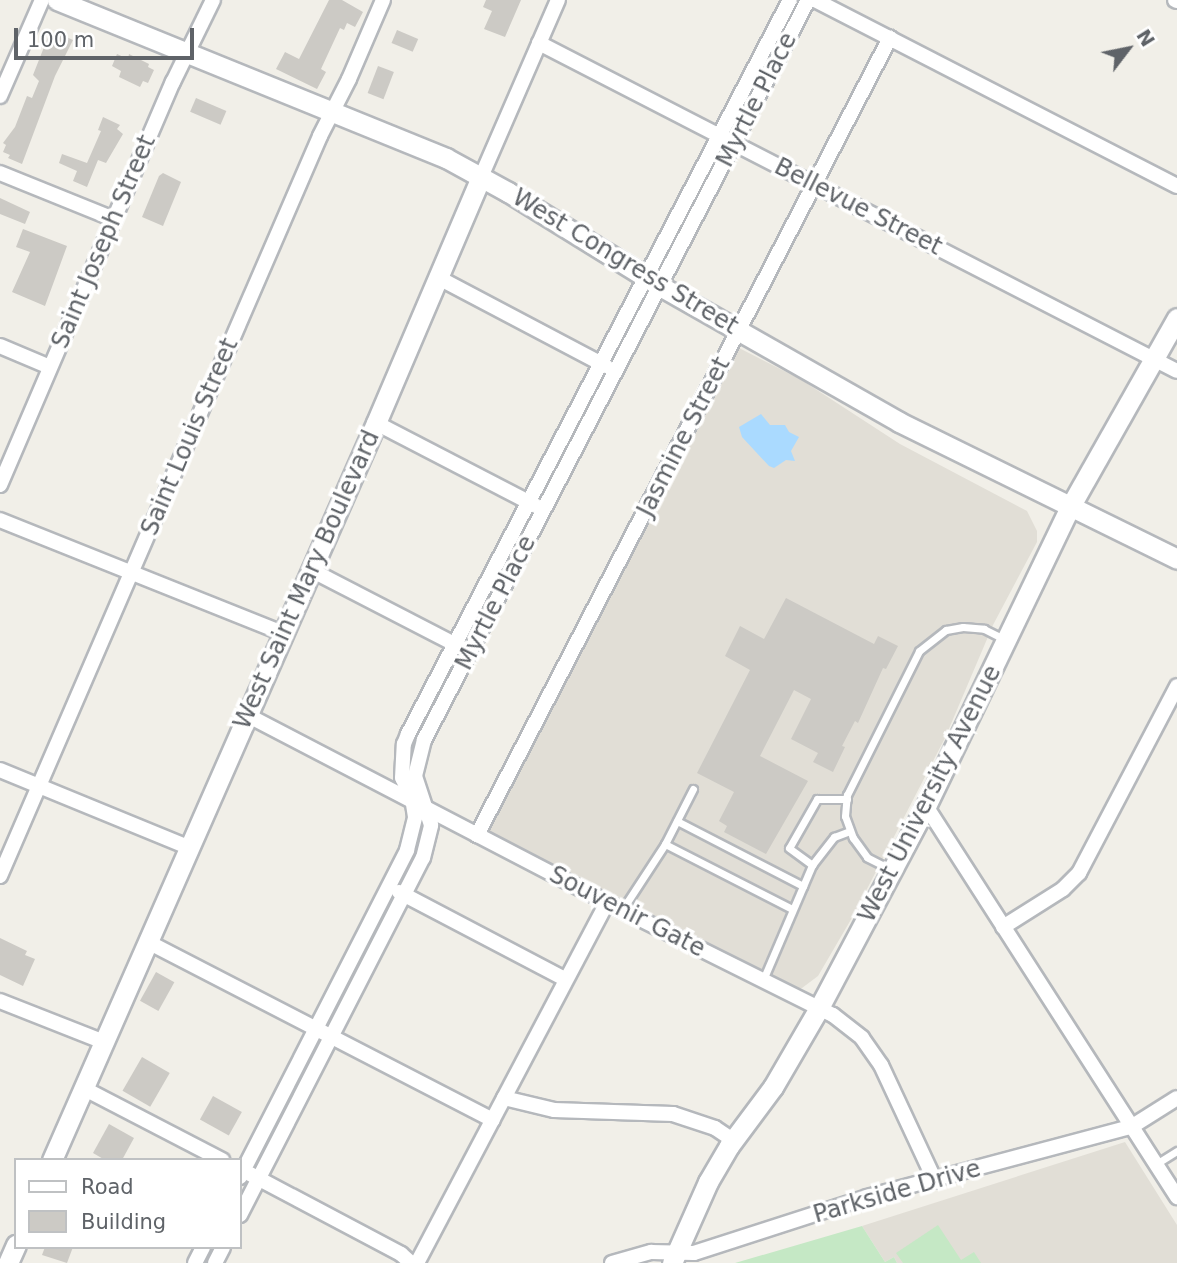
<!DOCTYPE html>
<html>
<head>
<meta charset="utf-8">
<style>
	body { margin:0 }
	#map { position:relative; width:1177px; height:1263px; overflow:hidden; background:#f1efe8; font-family:"DejaVu Sans",sans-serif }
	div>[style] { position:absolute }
	.education>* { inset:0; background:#e1ded6 }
	.green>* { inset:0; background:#c5e8c5 }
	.water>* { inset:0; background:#aadaff }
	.building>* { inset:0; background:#cccac5; transform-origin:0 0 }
	.roads { filter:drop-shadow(2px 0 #b5b8bc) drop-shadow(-2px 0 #b5b8bc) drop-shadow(0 2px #b5b8bc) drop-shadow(0 -2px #b5b8bc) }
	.lane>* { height:7px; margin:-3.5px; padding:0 3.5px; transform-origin:3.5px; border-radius:3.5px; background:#fff }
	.street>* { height:14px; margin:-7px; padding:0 7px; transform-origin:7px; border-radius:7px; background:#fff }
	.secondary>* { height:19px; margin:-9.5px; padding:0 9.5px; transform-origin:9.5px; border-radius:9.5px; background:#fff }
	span { translate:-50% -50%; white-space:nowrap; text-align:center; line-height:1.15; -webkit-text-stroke:7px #fff; paint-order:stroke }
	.street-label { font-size:24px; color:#5f6368 }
	.legend { position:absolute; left:14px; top:1158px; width:228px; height:91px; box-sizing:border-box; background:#fff; border:2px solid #bfc1c3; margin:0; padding:9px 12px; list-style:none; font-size:21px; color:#5f6368 }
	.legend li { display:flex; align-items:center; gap:14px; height:35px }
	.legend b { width:35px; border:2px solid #bfc1c3 }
	.north { position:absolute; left:1093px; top:14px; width:70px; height:70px; -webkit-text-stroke:5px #fff; paint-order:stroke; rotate:58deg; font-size:19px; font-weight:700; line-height:28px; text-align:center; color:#5f6368 }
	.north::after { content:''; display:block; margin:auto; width:24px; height:32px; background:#5f6368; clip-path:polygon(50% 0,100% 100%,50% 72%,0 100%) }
	.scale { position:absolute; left:14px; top:28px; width:180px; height:32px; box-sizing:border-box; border:4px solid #5f6368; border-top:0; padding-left:9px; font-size:21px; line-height:24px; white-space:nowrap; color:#5f6368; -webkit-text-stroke:5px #fff; paint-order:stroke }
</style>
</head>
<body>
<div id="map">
	<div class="education">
		<div style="clip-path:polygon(739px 348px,800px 379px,900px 444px,1027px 511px,1037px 531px,1037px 542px,993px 625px,945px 738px,853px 916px,818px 976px,802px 988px,794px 989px,491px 834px,487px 827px,735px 350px)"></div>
		<div style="clip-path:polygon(1125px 1142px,1177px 1225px,1177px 1263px,897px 1263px,894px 1257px,885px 1262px,862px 1226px)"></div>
	</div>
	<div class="green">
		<div style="clip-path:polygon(938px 1225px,961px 1260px,974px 1252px,981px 1263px,903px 1263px,896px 1253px)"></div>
		<div style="clip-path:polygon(862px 1226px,885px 1262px,894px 1257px,897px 1263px,735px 1263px)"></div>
	</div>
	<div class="water">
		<div style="clip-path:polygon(761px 414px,770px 425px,785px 425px,789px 432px,799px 437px,791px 451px,795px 461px,786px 460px,774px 468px,769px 466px,742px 437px,739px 427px)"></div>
	</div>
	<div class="building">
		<div style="clip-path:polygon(329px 0,342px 0,363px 12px,355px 27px,347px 23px,344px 30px,340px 28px,321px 69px,326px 72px,317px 89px,276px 69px,285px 52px,299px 59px)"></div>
		<div style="clip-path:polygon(486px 0,521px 0,505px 37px,484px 29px,492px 11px,483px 7px)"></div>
		<div style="left:397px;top:30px;width:23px;height:14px;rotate:23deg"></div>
		<div style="clip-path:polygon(55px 32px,73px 40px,55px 76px,22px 164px,8px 158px,10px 155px,3px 152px,6px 145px,3px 143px,15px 127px,27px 96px,32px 98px,39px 81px,33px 75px,48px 37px,52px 39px)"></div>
		<div style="clip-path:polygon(117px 54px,128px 59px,129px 54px,149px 64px,148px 67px,154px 70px,148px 83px,143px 81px,140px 87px,119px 77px,121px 71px,112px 66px)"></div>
		<div style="left:378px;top:66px;width:17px;height:29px;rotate:21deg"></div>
		<div style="left:196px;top:98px;width:33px;height:15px;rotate:23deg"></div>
		<div style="clip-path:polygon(103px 117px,120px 125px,117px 129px,123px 134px,106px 163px,98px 160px,87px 187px,73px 181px,77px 171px,59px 163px,62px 154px,87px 163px,101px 131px,98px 130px)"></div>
		<div style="clip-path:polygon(163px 173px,181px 182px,163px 226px,142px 217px,159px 176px)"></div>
		<div style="clip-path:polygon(0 198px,30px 212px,25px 224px,0 214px)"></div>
		<div style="clip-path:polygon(23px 229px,67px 246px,45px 306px,12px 292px,30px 252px,16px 247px)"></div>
		<div style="clip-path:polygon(786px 598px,874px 644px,878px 636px,898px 646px,886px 669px,883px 668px,858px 723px,855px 721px,842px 746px,845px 747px,833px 772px,813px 762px,818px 753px,791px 739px,811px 699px,794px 690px,760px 756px,808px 781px,766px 854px,724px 832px,727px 826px,719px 821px,734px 792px,697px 773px,750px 670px,725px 656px,740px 626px,764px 639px)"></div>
		<div style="clip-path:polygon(0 938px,27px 951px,25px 955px,35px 959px,23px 986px,0 975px)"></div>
		<div style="left:156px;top:972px;width:21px;height:33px;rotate:29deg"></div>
		<div style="left:142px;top:1057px;width:32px;height:39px;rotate:30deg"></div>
		<div style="left:213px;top:1096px;width:33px;height:27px;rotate:29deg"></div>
		<div style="clip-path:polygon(109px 1124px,134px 1138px,122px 1160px,105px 1160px,93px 1153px)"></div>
		<div style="clip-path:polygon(45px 1247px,73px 1247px,67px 1263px,42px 1255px)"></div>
	</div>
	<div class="roads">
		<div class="lane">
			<div style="left:693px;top:789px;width:62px;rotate:117deg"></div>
			<div style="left:665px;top:844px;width:143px;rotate:27.1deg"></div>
			<div style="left:847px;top:799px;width:30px;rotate:180deg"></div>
			<div style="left:817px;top:799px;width:56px;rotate:119.7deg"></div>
			<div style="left:789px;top:848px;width:29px;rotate:36deg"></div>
			<div style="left:812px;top:865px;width:36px;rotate:-52deg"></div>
			<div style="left:834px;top:837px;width:17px;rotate:-21deg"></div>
			<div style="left:677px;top:821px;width:142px;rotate:27.3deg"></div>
			<div style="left:892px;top:870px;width:28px;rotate:-153deg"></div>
			<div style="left:867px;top:857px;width:24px;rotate:-126deg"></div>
			<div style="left:853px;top:838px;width:23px;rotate:-110deg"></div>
			<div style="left:845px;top:816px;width:21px;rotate:-85deg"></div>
			<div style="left:847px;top:795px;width:161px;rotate:-63.4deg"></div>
			<div style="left:919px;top:651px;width:34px;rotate:-38deg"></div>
			<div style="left:946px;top:630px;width:17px;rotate:-10deg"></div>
			<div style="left:963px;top:627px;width:21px;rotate:5deg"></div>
			<div style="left:984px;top:629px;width:22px;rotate:27deg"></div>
			<div style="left:622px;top:910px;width:79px;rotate:-56.9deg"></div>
			<div style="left:763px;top:980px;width:125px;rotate:-66.9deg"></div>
			<div style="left:1156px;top:1164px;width:25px;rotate:-32deg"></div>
		</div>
		<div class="street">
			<div style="left:815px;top:0;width:407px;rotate:27.2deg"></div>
			<div style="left:1175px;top:0;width:2px;rotate:27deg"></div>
			<div style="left:539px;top:43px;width:717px;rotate:27.21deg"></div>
			<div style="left:0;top:96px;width:105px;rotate:-66.4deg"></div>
			<div style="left:0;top:173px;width:123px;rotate:22deg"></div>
			<div style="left:481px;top:177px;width:193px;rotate:-66.5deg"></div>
			<div style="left:437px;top:277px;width:191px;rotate:27.8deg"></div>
			<div style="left:0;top:346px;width:54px;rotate:22.8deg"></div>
			<div style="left:376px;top:423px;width:180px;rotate:27.4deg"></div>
			<div style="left:0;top:485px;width:439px;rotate:-66.8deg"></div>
			<div style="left:173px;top:82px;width:91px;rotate:-64deg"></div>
			<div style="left:0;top:520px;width:304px;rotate:21.8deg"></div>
			<div style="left:311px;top:570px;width:172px;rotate:27.3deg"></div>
			<div style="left:247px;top:715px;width:423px;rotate:27.5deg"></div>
			<div style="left:622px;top:910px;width:236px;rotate:26.5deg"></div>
			<div style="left:833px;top:1015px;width:37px;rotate:38deg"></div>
			<div style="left:862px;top:1038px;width:33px;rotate:55deg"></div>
			<div style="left:881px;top:1065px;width:128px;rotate:65deg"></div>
			<div style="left:0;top:770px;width:203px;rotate:22.3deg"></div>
			<div style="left:926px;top:806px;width:465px;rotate:57.3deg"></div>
			<div style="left:477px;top:835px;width:898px;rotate:-62.61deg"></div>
			<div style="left:0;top:876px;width:806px;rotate:-66.61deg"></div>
			<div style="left:320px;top:136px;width:64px;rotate:-63deg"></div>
			<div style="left:349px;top:79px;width:86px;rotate:-66.7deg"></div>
			<div style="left:399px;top:892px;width:187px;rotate:27.7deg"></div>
			<div style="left:1003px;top:927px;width:71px;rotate:-32.3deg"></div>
			<div style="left:1063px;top:889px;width:23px;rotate:-45deg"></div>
			<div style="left:1079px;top:873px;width:211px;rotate:-62.3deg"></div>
			<div style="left:148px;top:942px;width:388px;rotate:27.3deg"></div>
			<div style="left:0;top:1001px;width:112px;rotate:21.5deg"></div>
			<div style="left:83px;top:1088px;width:157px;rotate:27.4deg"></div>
			<div style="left:504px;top:1098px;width:51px;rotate:13.5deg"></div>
			<div style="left:554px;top:1110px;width:119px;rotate:1.9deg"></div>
			<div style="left:673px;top:1114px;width:44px;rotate:18.4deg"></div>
			<div style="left:715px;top:1128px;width:22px;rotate:34deg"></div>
			<div style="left:250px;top:1174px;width:171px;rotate:27.9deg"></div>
			<div style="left:401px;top:1254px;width:13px;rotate:42deg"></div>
			<div style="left:240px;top:1177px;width:367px;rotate:-62.9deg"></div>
			<div style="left:407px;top:850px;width:34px;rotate:-76deg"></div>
			<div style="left:415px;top:817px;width:18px;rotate:-99deg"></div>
			<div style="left:412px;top:799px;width:23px;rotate:-115deg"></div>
			<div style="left:402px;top:778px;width:34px;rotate:-87deg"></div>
			<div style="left:404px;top:744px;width:11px;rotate:-68deg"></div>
			<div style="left:408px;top:734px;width:827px;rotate:-62.51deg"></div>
			<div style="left:240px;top:1215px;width:401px;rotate:-62.9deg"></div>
			<div style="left:423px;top:858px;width:34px;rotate:-76deg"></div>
			<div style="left:431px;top:825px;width:52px;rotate:-108.1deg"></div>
			<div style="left:415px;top:776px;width:37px;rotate:-76deg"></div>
			<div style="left:424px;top:740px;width:834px;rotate:-62.57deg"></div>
			<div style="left:195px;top:1263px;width:18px;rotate:-63deg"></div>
			<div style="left:215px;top:1263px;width:18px;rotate:-63deg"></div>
			<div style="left:417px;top:1263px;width:407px;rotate:-62.2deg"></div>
			<div style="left:612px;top:1263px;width:41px;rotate:-15.8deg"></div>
			<div style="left:651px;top:1252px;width:43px;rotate:1.3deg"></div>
			<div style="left:694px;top:1253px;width:182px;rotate:-17.9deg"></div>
			<div style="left:867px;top:1197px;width:273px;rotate:-14.9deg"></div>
			<div style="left:1131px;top:1127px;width:54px;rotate:-32.2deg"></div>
		</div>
		<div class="secondary">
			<div style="left:57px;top:0;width:420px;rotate:22.1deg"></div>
			<div style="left:446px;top:158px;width:71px;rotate:28.7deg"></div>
			<div style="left:508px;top:192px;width:179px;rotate:31.7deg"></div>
			<div style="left:660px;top:286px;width:275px;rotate:29.6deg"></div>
			<div style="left:899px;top:422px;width:310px;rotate:26.2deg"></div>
			<div style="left:52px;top:1160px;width:805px;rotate:-66.27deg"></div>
			<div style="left:376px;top:423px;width:267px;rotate:-66.9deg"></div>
			<div style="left:8px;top:1263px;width:20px;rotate:-66deg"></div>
			<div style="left:672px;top:1263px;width:89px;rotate:-66deg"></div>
			<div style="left:708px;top:1182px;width:42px;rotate:-59.7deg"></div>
			<div style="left:729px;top:1146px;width:74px;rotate:-53.3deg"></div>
			<div style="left:773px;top:1087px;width:91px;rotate:-59.8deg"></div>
			<div style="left:819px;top:1008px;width:229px;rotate:-62.1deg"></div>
			<div style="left:926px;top:806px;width:332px;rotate:-64.3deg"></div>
			<div style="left:1070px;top:507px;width:217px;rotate:-60.5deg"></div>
		</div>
	</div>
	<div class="street-label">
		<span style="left:757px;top:100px;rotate:-63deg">Myrtle Place</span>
		<span style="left:858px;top:207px;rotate:27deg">Bellevue Street</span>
		<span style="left:104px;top:242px;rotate:-67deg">Saint Joseph Street</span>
		<span style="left:625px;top:262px;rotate:31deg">West Congress Street</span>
		<span style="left:190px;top:437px;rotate:-67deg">Saint Louis Street</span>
		<span style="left:684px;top:437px;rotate:-63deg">Jasmine Street</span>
		<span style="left:307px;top:580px;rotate:-66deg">West Saint Mary Boulevard</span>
		<span style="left:496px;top:603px;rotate:-63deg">Myrtle Place</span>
		<span style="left:930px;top:794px;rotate:-63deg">West University Avenue</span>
		<span style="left:627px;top:912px;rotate:27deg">Souvenir Gate</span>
		<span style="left:897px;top:1192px;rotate:-16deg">Parkside Drive</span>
	</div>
	<ul class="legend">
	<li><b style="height:9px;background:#fff"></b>Road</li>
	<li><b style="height:19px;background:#cccac5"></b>Building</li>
	</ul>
	<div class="north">N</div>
	<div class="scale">100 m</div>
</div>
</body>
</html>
